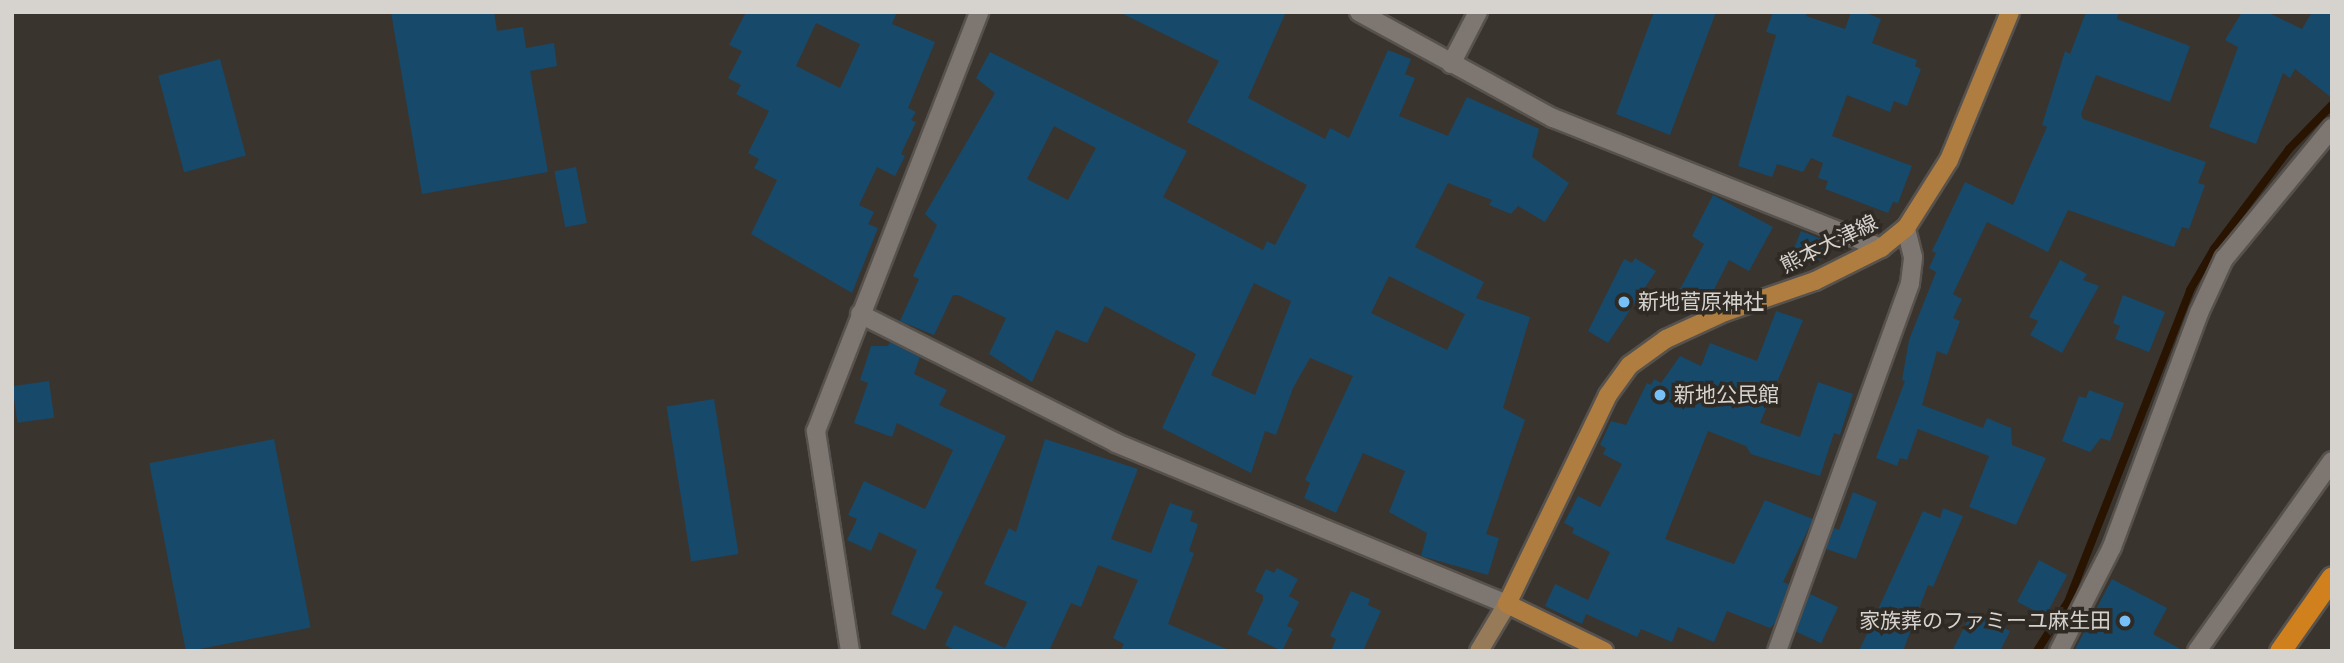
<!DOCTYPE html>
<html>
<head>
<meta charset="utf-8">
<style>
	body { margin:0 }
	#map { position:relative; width:2344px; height:663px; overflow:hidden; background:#3a342e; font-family:"Source Sans 3","Noto Sans JP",sans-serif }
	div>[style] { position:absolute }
	.stream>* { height:8px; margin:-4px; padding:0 4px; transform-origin:4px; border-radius:4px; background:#281401 }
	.building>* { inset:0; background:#17496a; transform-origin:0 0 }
	.roads { filter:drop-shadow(2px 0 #57524d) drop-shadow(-2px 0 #57524d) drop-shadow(0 2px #57524d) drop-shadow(0 -2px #57524d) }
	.street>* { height:18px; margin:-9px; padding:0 9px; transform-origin:9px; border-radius:9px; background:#7e7771 }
	.secondary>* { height:18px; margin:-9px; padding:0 9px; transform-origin:9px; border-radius:9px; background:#977a58 }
	.primary>* { height:18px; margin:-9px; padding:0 9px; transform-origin:9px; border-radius:9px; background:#af7d3f }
	.highway>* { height:21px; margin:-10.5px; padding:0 10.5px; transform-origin:10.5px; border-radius:10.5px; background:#d0811e }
	.dots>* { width:19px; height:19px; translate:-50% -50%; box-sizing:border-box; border:4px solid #2f2a24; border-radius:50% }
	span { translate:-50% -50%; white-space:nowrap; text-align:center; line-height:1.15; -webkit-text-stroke:7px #2f2a24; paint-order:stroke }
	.street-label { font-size:21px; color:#d6d2ce }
	.poi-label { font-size:21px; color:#d6d2ce }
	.left { translate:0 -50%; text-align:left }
	.right { translate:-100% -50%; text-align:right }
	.frame { position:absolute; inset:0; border:14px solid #d6d2ce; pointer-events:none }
</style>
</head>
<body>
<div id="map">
	<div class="stream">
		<div style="left:2037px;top:651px;width:58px;rotate:-57.7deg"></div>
		<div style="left:2068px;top:602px;width:335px;rotate:-68.6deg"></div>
		<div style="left:2190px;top:290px;width:48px;rotate:-59.7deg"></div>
		<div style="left:2214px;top:249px;width:125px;rotate:-53.1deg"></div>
		<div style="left:2289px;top:149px;width:62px;rotate:-45.7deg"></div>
	</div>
	<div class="building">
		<div style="clip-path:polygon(391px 12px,494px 12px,497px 31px,523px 27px,526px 48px,554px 43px,557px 66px,530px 71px,548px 172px,422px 194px)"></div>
		<div style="clip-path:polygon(evenodd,746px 12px,897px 12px,892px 24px,935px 42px,908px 108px,916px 112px,911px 120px,916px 122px,901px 154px,905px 156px,895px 176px,877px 167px,859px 205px,874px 212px,868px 224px,878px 228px,852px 293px,751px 234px,777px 180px,754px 168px,759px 159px,748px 153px,769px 111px,736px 94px,741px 85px,728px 78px,742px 51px,729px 45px,746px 12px,816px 23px,860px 44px,840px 88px,796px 66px,816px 23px)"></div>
		<div style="clip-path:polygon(evenodd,1119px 12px,1286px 12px,1248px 98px,1325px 139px,1330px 128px,1349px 138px,1388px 50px,1411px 59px,1405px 74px,1415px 78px,1399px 116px,1448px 136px,1467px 97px,1539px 129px,1532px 157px,1569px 183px,1545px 222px,1518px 206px,1511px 214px,1489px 205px,1492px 200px,1448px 183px,1415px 247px,1484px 282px,1476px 298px,1530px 317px,1503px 408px,1525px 420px,1486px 534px,1499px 538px,1488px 575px,1421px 556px,1427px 533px,1389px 512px,1405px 471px,1363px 453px,1336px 513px,1304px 498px,1310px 483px,1305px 480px,1353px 376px,1310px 358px,1293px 388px,1276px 435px,1265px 431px,1251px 473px,1162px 428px,1196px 354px,1105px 306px,1087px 343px,1056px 330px,1032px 382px,989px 354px,1006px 318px,958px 295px,953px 295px,934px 335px,900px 321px,919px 279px,913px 276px,937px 225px,925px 214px,995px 93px,976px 78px,990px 52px,1187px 151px,1163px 197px,1263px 250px,1267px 241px,1275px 245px,1307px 185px,1187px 122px,1219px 61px,1119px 12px,1054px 126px,1096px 148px,1068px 200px,1027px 179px,1054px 126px,1119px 12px,1389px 276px,1465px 314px,1447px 350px,1371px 313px,1389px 276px,1119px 12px,1254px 283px,1291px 301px,1255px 395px,1211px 375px,1254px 283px)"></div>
		<div style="clip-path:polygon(1654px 12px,1716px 12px,1670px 135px,1616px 114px)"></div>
		<div style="clip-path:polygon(1773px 12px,1807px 12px,1806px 16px,1845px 29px,1851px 12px,1864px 12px,1881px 19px,1872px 43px,1917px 60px,1915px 66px,1921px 69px,1907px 106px,1894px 101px,1890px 112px,1847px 95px,1832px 136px,1912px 166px,1898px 203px,1893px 202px,1888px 213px,1825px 189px,1828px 181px,1818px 178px,1823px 163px,1811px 158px,1803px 172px,1777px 164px,1772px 177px,1738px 166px,1776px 35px,1766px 32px)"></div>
		<div style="clip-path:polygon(2086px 12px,2119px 12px,2117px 19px,2190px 46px,2170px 102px,2096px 75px,2081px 114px,2083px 119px,2206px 162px,2198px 183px,2205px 185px,2189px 229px,2182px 227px,2174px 247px,2068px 210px,2048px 252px,1987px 222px,1953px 294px,1962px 299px,1953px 318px,1960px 321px,1947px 355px,1937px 351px,1922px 405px,1983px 428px,1987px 418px,2011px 428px,2012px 445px,2046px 458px,2016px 525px,1969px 507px,1989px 456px,1918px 429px,1907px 460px,1900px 458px,1897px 466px,1876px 458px,1905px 381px,1902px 380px,1909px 340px,1936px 272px,1929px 268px,1936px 253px,1932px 251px,1965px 182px,2013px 205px,2047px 127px,2042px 125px,2065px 51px,2070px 54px)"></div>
		<div style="clip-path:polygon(2242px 12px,2267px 12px,2302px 29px,2312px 12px,2332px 12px,2332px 98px,2295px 69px,2290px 78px,2283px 73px,2256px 144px,2209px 127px,2238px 47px,2225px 40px)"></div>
		<div style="left:220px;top:59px;width:100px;height:64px;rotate:75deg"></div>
		<div style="left:576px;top:167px;width:57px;height:22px;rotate:79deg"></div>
		<div style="clip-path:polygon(1713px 195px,1773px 227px,1749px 271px,1729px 260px,1705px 307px,1678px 293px,1704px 244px,1692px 236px)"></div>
		<div style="left:1801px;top:231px;width:27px;height:22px;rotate:22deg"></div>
		<div style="clip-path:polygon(1635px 258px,1656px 271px,1608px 343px,1588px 331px,1624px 259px,1632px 263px)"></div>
		<div style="clip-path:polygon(2060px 260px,2087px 274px,2083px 280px,2099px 286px,2062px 353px,2030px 335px,2038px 321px,2029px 317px)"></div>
		<div style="clip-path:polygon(2123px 295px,2165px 312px,2149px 352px,2115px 339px,2120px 326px,2113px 323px)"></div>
		<div style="clip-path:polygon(1776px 311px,1803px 320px,1760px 423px,1800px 437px,1818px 382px,1853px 394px,1840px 435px,1834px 433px,1820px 476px,1751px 454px,1746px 446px,1708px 431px,1665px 539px,1734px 564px,1765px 500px,1813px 519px,1783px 582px,1789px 584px,1775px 623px,1770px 628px,1727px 611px,1714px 642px,1678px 627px,1672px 642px,1641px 629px,1637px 637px,1586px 614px,1582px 624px,1545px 606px,1555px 584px,1588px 600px,1610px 552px,1572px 533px,1574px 528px,1564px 523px,1578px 496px,1600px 507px,1622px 464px,1603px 454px,1606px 448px,1600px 445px,1611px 421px,1626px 425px,1647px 383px,1651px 385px,1654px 379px,1661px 383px,1680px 356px,1701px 366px,1710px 343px,1757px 361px)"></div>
		<div style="clip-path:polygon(890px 342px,920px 357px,914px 374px,947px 390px,939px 405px,1006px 436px,935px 588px,943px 592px,925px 630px,891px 614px,917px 550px,879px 532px,871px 551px,847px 540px,857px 519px,848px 515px,864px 481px,925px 509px,953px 450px,897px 423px,892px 437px,854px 423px,868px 383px,860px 380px,871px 346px,888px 346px)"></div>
		<div style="left:49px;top:381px;width:37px;height:37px;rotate:82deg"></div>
		<div style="clip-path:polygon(2089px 390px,2124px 403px,2110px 441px,2101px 438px,2090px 452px,2062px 441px,2079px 396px,2086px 398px)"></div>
		<div style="left:714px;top:399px;width:157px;height:48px;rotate:81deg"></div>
		<div style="left:274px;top:439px;width:192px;height:127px;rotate:79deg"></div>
		<div style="clip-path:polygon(1045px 439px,1138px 469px,1111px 539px,1151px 553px,1170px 503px,1193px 511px,1190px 521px,1198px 524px,1189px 551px,1194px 553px,1168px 624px,1231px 651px,1120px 651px,1124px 644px,1113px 638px,1138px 580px,1098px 565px,1081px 607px,1071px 603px,1049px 651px,956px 651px,945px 645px,954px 625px,1005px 648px,1027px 602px,984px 584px,1009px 528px,1016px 532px)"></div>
		<div style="clip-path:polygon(1853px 492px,1877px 502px,1856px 559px,1826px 549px,1834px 528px,1839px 530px)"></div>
		<div style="clip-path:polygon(1943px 508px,1963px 516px,1933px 587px,1928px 585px,1903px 651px,1859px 651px,1923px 511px,1940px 518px)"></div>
		<div style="left:2039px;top:560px;width:32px;height:47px;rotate:28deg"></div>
		<div style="clip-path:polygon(1277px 568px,1298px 579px,1289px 596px,1299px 602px,1287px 626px,1293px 629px,1282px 651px,1247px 634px,1263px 600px,1263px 595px,1255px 591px,1266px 569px,1274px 573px)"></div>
		<div style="clip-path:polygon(2112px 579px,2167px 608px,2153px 634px,2184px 651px,2074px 651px)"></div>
		<div style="clip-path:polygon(1351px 591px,1370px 599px,1368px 605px,1381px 611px,1363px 651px,1331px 651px,1336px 639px,1330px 636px)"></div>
		<div style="left:1810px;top:594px;width:31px;height:40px;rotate:25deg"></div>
		<div style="clip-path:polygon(1972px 612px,2010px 631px,2000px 651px,1952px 651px)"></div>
	</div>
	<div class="roads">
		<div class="street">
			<div style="left:1359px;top:12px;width:221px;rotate:28.7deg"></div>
			<div style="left:1553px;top:118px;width:353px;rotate:21.6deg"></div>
			<div style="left:1451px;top:64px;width:59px;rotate:-62.6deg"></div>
			<div style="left:860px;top:314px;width:287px;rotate:26.7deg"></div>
			<div style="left:1116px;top:443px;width:423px;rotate:22.4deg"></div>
			<div style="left:850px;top:651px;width:223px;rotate:-98.8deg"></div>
			<div style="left:816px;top:431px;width:450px;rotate:-68.7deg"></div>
			<div style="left:1777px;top:651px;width:391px;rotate:-70.1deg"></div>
			<div style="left:1910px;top:283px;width:26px;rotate:-83deg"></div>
			<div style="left:1913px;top:257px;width:30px;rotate:-104deg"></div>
			<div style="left:2059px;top:651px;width:117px;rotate:-63deg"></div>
			<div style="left:2112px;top:547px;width:250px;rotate:-69.6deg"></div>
			<div style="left:2199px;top:313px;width:60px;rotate:-65.2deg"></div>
			<div style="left:2224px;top:259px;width:170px;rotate:-50.5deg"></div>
			<div style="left:2197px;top:651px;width:233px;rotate:-54.6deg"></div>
		</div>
		<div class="secondary">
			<div style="left:1479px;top:651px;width:55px;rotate:-59.2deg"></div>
		</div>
		<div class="primary">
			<div style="left:1604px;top:651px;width:108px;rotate:-154.1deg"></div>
			<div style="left:1507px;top:604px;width:232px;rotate:-64.2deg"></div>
			<div style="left:1608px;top:395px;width:37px;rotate:-54deg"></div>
			<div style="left:1630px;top:365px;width:44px;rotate:-35.8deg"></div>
			<div style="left:1666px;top:339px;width:65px;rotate:-24.6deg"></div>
			<div style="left:1725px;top:312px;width:95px;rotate:-19deg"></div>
			<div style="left:1815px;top:281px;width:74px;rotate:-26.6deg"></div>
			<div style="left:1881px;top:248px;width:32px;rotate:-39deg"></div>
			<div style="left:1906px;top:228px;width:80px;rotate:-57.7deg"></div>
			<div style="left:1949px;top:160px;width:160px;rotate:-67.6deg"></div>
		</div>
		<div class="highway">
			<div style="left:2280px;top:651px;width:90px;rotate:-54.9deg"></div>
		</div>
	</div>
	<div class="dots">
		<div style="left:1624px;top:302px;background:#77bff7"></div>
		<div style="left:1660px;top:395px;background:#77bff7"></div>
		<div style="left:2125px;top:621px;background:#77bff7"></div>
	</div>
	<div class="street-label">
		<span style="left:1829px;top:244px;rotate:-26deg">熊本大津線</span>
	</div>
	<div class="poi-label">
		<span class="left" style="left:1638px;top:302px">新地菅原神社</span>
		<span class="left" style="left:1674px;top:395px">新地公民館</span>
		<span class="right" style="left:2111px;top:621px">家族葬のファミーユ麻生田</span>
	</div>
	<div class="frame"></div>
</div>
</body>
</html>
